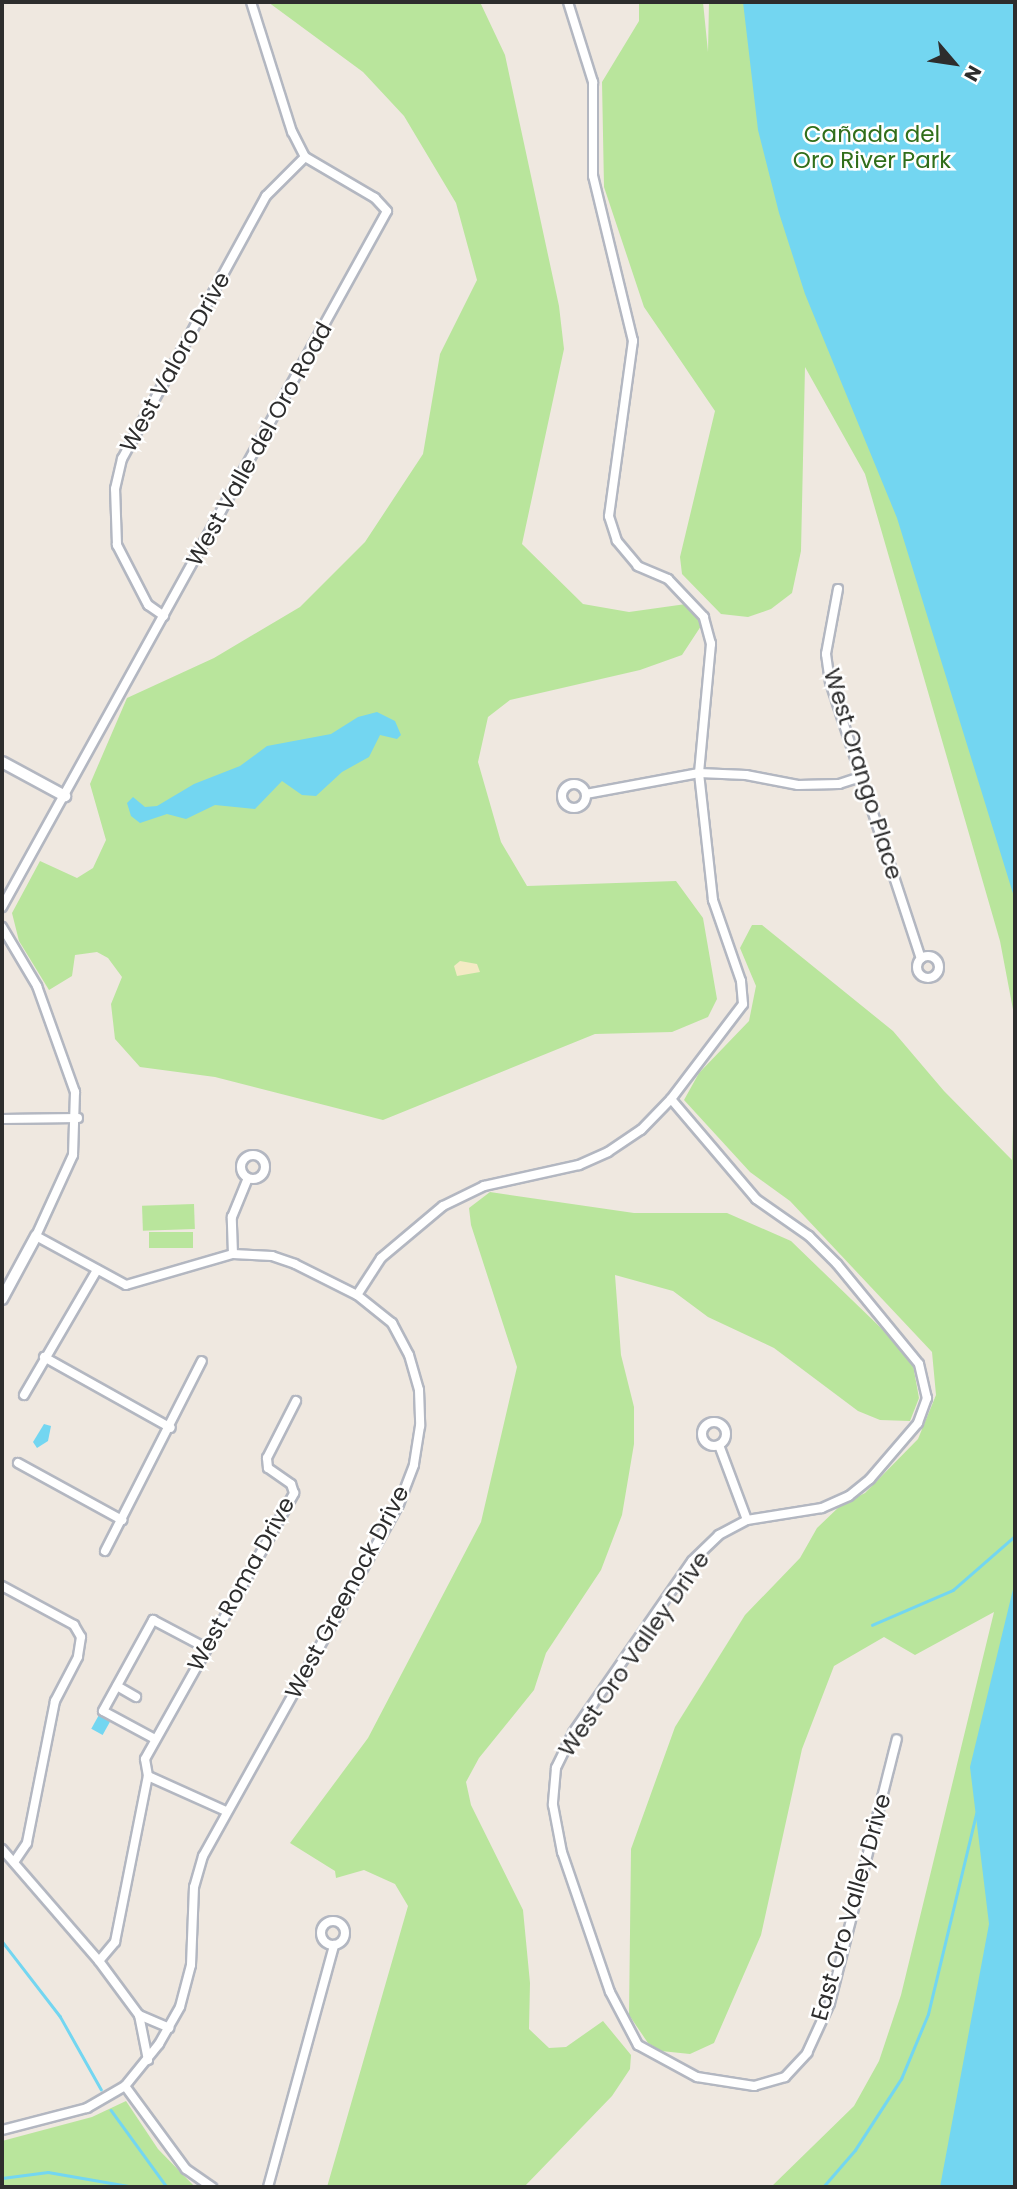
<!DOCTYPE html>
<html>
<head>
<meta charset="utf-8">
<style>
	body { margin:0 }
	#map { position:relative; width:1017px; height:2189px; overflow:hidden; background:#efe8e0; font-family:Poppins,sans-serif }
	div>[style] { position:absolute }
	.green>* { inset:0; background:#b9e59c; transform-origin:0 0 }
	.sand>* { inset:0; background:#f3eac4 }
	.water>* { inset:0; background:#73d6f1; transform-origin:0 0 }
	.stream>* { height:2.5px; margin:-1.25px; padding:0 1.25px; transform-origin:1.25px; border-radius:1.25px; background:#73d6f1 }
	.roads { filter:drop-shadow(2px 0 #b3b7c1) drop-shadow(-2px 0 #b3b7c1) drop-shadow(0 2px #b3b7c1) drop-shadow(0 -2px #b3b7c1) }
	.street>* { height:8px; margin:-4px; padding:0 4px; transform-origin:4px; border-radius:4px; background:#fff }
	.street>.ring { margin:-4px; padding:0; box-sizing:content-box; background:none; border:8px solid #fff; border-radius:50% }
	.secondary>* { height:10px; margin:-5px; padding:0 5px; transform-origin:5px; border-radius:5px; background:#fff }
	span { translate:-50% -50%; white-space:nowrap; text-align:center; line-height:1.15; -webkit-text-stroke:5px #fff; paint-order:stroke }
	.park-label { font-size:23px; color:#306e1a }
	.street-label { font-size:23px; color:#2d2d2d }
	.frame { position:absolute; inset:0; border:4px solid #2d2d2d; pointer-events:none }
	.north { position:absolute; left:919px; top:28px; width:70px; height:70px; -webkit-text-stroke:5px #fff; paint-order:stroke; rotate:119deg; font-size:19px; font-weight:700; line-height:28px; text-align:center; color:#2d2d2d }
	.north::after { content:''; display:block; margin:auto; width:24px; height:32px; background:#2d2d2d; clip-path:polygon(50% 0,100% 100%,50% 72%,0 100%) }
</style>
</head>
<body>
<div id="map">
	<div class="green">
		<div style="clip-path:polygon(268px 2px,480px 2px,505px 55px,559px 306px,564px 349px,522px 544px,583px 604px,629px 612px,686px 604px,700px 618px,701px 626px,682px 655px,640px 670px,510px 700px,488px 717px,478px 762px,501px 842px,527px 886px,676px 881px,703px 918px,717px 999px,708px 1017px,672px 1032px,595px 1034px,383px 1120px,215px 1077px,140px 1067px,115px 1039px,111px 1004px,122px 977px,108px 958px,97px 952px,75px 955px,72px 976px,49px 990px,19px 941px,12px 913px,40px 861px,77px 878px,93px 868px,106px 840px,90px 784px,127px 698px,214px 658px,300px 607px,365px 542px,423px 454px,440px 354px,477px 280px,456px 203px,404px 116px,363px 72px)"></div>
		<div style="clip-path:polygon(639px 2px,703px 2px,708px 52px,709px 2px,1015px 2px,1015px 1020px,1000px 941px,865px 474px,805px 367px,801px 551px,792px 593px,771px 609px,748px 617px,721px 614px,682px 574px,680px 557px,715px 411px,644px 307px,604px 187px,602px 82px,639px 21px)"></div>
		<div style="clip-path:polygon(752px 925px,762px 925px,893px 1031px,944px 1091px,1012px 1160px,1015px 1057px,1015px 2187px,771px 2187px,854px 2106px,879px 2061px,901px 1995px,994px 1612px,915px 1655px,884px 1637px,834px 1666px,802px 1749px,761px 1935px,714px 2043px,690px 2054px,661px 2051px,648px 2043px,629px 2015px,631px 1849px,675px 1727px,745px 1615px,800px 1558px,817px 1528px,841px 1505px,865px 1493px,918px 1439px,936px 1395px,932px 1352px,790px 1201px,750px 1172px,684px 1100px,699px 1073px,749px 1021px,756px 986px,740px 948px)"></div>
		<div style="clip-path:polygon(490px 1192px,634px 1213px,727px 1213px,791px 1241px,881px 1328px,913px 1365px,919px 1398px,910px 1421px,880px 1420px,858px 1411px,774px 1348px,708px 1317px,673px 1291px,615px 1275px,621px 1355px,634px 1407px,634px 1444px,622px 1515px,601px 1570px,546px 1653px,534px 1690px,479px 1758px,466px 1782px,471px 1805px,523px 1910px,530px 1983px,529px 2029px,549px 2048px,566px 2047px,603px 2021px,631px 2055px,630px 2069px,612px 2096px,524px 2187px,327px 2187px,408px 1906px,395px 1884px,364px 1870px,336px 1878px,335px 1871px,290px 1843px,368px 1738px,481px 1522px,517px 1367px,471px 1225px,469px 1208px)"></div>
		<div style="left:194px;top:1204px;width:25px;height:52px;rotate:88deg"></div>
		<div style="left:193px;top:1232px;width:16px;height:44px;rotate:90deg"></div>
		<div style="clip-path:polygon(126px 2101px,158px 2149px,195px 2187px,2px 2187px,2px 2141px,92px 2117px)"></div>
	</div>
	<div class="sand">
		<div style="clip-path:polygon(460px 961px,477px 964px,480px 972px,457px 976px,454px 966px)"></div>
	</div>
	<div class="water">
		<div style="clip-path:polygon(743px 2px,1015px 2px,1015px 900px,897px 518px,805px 294px,779px 213px,758px 130px)"></div>
		<div style="clip-path:polygon(377px 712px,395px 721px,401px 735px,397px 739px,380px 735px,369px 757px,342px 772px,316px 796px,302px 795px,282px 781px,255px 809px,215px 805px,186px 819px,167px 814px,140px 823px,131px 816px,127px 803px,133px 797px,145px 807px,157px 806px,194px 784px,240px 766px,267px 746px,331px 734px,358px 717px)"></div>
		<div style="clip-path:polygon(44px 1424px,51px 1426px,48px 1441px,37px 1448px,33px 1442px)"></div>
		<div style="clip-path:polygon(1015px 1581px,1015px 2187px,940px 2187px,989px 1924px,970px 1767px)"></div>
		<div style="left:100px;top:1713px;width:13px;height:18px;rotate:29deg"></div>
	</div>
	<div class="stream">
		<div style="left:872px;top:1625px;width:88px;rotate:-23.4deg"></div>
		<div style="left:953px;top:1590px;width:82px;rotate:-41.1deg"></div>
		<div style="left:2px;top:1941px;width:95px;rotate:52.3deg"></div>
		<div style="left:60px;top:2016px;width:84px;rotate:60.7deg"></div>
		<div style="left:111px;top:2110px;width:95px;rotate:54deg"></div>
		<div style="left:2px;top:2178px;width:46px;rotate:-7.4deg"></div>
		<div style="left:48px;top:2172px;width:87px;rotate:9.9deg"></div>
		<div style="left:823px;top:2187px;width:49px;rotate:-49.1deg"></div>
		<div style="left:855px;top:2150px;width:85px;rotate:-57.1deg"></div>
		<div style="left:901px;top:2079px;width:70px;rotate:-67.4deg"></div>
		<div style="left:928px;top:2014px;width:206px;rotate:-76.5deg"></div>
	</div>
	<div class="roads">
		<div class="street">
			<div style="left:838px;top:589px;width:66px;rotate:100.5deg"></div>
			<div style="left:826px;top:654px;width:28px;rotate:82deg"></div>
			<div style="left:830px;top:682px;width:291px;rotate:71.8deg"></div>
			<div style="left:164px;top:616px;width:19px;rotate:-145deg"></div>
			<div style="left:148px;top:605px;width:68px;rotate:-117.3deg"></div>
			<div style="left:117px;top:545px;width:56px;rotate:-92deg"></div>
			<div style="left:115px;top:489px;width:31px;rotate:-77deg"></div>
			<div style="left:122px;top:459px;width:300px;rotate:-61.3deg"></div>
			<div style="left:266px;top:196px;width:55px;rotate:-45deg"></div>
			<div class="ring" style="left:562px;top:784px;width:16px;height:16px"></div>
			<div style="left:586px;top:794px;width:115px;rotate:-10.5deg"></div>
			<div style="left:699px;top:773px;width:47px;rotate:2.4deg"></div>
			<div style="left:746px;top:775px;width:53px;rotate:10.9deg"></div>
			<div style="left:798px;top:785px;width:41px;rotate:-1.4deg"></div>
			<div style="left:839px;top:784px;width:23px;rotate:-18deg"></div>
			<div style="left:2px;top:907px;width:795px;rotate:-61.05deg"></div>
			<div style="left:387px;top:211px;width:18px;rotate:-133deg"></div>
			<div style="left:375px;top:198px;width:81px;rotate:-149.6deg"></div>
			<div style="left:305px;top:157px;width:28px;rotate:-117deg"></div>
			<div style="left:292px;top:132px;width:136px;rotate:-107.5deg"></div>
			<div style="left:2px;top:927px;width:69px;rotate:59.3deg"></div>
			<div style="left:37px;top:986px;width:113px;rotate:70.3deg"></div>
			<div style="left:75px;top:1092px;width:63px;rotate:91.8deg"></div>
			<div style="left:73px;top:1155px;width:89px;rotate:114.6deg"></div>
			<div style="left:36px;top:1236px;width:102px;rotate:28.6deg"></div>
			<div style="left:126px;top:1285px;width:111px;rotate:-16.2deg"></div>
			<div style="left:233px;top:1254px;width:39px;rotate:3deg"></div>
			<div style="left:272px;top:1256px;width:24px;rotate:19deg"></div>
			<div style="left:295px;top:1264px;width:69px;rotate:26.6deg"></div>
			<div style="left:357px;top:1295px;width:45px;rotate:38.7deg"></div>
			<div style="left:392px;top:1323px;width:36px;rotate:62deg"></div>
			<div style="left:409px;top:1355px;width:36px;rotate:74deg"></div>
			<div style="left:419px;top:1390px;width:36px;rotate:88deg"></div>
			<div style="left:420px;top:1426px;width:39px;rotate:99deg"></div>
			<div style="left:414px;top:1465px;width:42px;rotate:111deg"></div>
			<div style="left:399px;top:1504px;width:403px;rotate:119.1deg"></div>
			<div style="left:203px;top:1856px;width:32px;rotate:106deg"></div>
			<div style="left:194px;top:1887px;width:78px;rotate:92.2deg"></div>
			<div style="left:191px;top:1965px;width:43px;rotate:104.7deg"></div>
			<div style="left:180px;top:2007px;width:43px;rotate:119.6deg"></div>
			<div style="left:159px;top:2044px;width:54px;rotate:129deg"></div>
			<div style="left:125px;top:2086px;width:44px;rotate:149.9deg"></div>
			<div style="left:87px;top:2108px;width:88px;rotate:165.5deg"></div>
			<div class="ring" style="left:917px;top:956px;width:14px;height:14px"></div>
			<div style="left:671px;top:1099px;width:131px;rotate:49.6deg"></div>
			<div style="left:756px;top:1199px;width:65px;rotate:34.9deg"></div>
			<div style="left:809px;top:1236px;width:40px;rotate:45deg"></div>
			<div style="left:837px;top:1264px;width:129px;rotate:50.6deg"></div>
			<div style="left:919px;top:1364px;width:35px;rotate:77deg"></div>
			<div style="left:927px;top:1398px;width:27px;rotate:110deg"></div>
			<div style="left:918px;top:1423px;width:74px;rotate:130.6deg"></div>
			<div style="left:870px;top:1479px;width:27px;rotate:141deg"></div>
			<div style="left:849px;top:1496px;width:30px;rotate:156deg"></div>
			<div style="left:822px;top:1508px;width:76px;rotate:170.9deg"></div>
			<div style="left:747px;top:1520px;width:32px;rotate:152deg"></div>
			<div style="left:719px;top:1535px;width:37px;rotate:136deg"></div>
			<div style="left:692px;top:1561px;width:209px;rotate:124.7deg"></div>
			<div style="left:573px;top:1733px;width:39px;rotate:116deg"></div>
			<div style="left:556px;top:1768px;width:37px;rotate:95deg"></div>
			<div style="left:553px;top:1805px;width:48px;rotate:79.2deg"></div>
			<div style="left:562px;top:1852px;width:148px;rotate:71.1deg"></div>
			<div style="left:610px;top:1992px;width:60px;rotate:62.2deg"></div>
			<div style="left:638px;top:2045px;width:67px;rotate:28.5deg"></div>
			<div style="left:697px;top:2077px;width:58px;rotate:9deg"></div>
			<div style="left:754px;top:2086px;width:32px;rotate:-16deg"></div>
			<div style="left:785px;top:2077px;width:33px;rotate:-47deg"></div>
			<div style="left:807px;top:2053px;width:55px;rotate:-65.3deg"></div>
			<div style="left:830px;top:2003px;width:272px;rotate:-75.8deg"></div>
			<div style="left:2px;top:1119px;width:76px;rotate:-0.8deg"></div>
			<div class="ring" style="left:241px;top:1155px;width:16px;height:16px"></div>
			<div style="left:233px;top:1254px;width:37px;rotate:-92deg"></div>
			<div style="left:232px;top:1217px;width:42px;rotate:-67.7deg"></div>
			<div style="left:357px;top:1295px;width:44px;rotate:-57deg"></div>
			<div style="left:381px;top:1258px;width:81px;rotate:-40deg"></div>
			<div style="left:443px;top:1206px;width:46px;rotate:-26deg"></div>
			<div style="left:484px;top:1186px;width:97px;rotate:-12.5deg"></div>
			<div style="left:579px;top:1165px;width:32px;rotate:-24deg"></div>
			<div style="left:608px;top:1152px;width:40px;rotate:-34deg"></div>
			<div style="left:641px;top:1130px;width:43px;rotate:-45.9deg"></div>
			<div style="left:671px;top:1099px;width:119px;rotate:-52.8deg"></div>
			<div style="left:743px;top:1004px;width:23px;rotate:-95deg"></div>
			<div style="left:741px;top:981px;width:86px;rotate:-109.1deg"></div>
			<div style="left:713px;top:900px;width:128px;rotate:-96.3deg"></div>
			<div style="left:699px;top:773px;width:130px;rotate:-84.7deg"></div>
			<div style="left:711px;top:644px;width:28px;rotate:-105deg"></div>
			<div style="left:704px;top:617px;width:52px;rotate:-133.5deg"></div>
			<div style="left:668px;top:579px;width:33px;rotate:-157deg"></div>
			<div style="left:638px;top:566px;width:33px;rotate:-130deg"></div>
			<div style="left:617px;top:541px;width:26px;rotate:-108deg"></div>
			<div style="left:609px;top:516px;width:177px;rotate:-82.2deg"></div>
			<div style="left:633px;top:341px;width:170px;rotate:-103.6deg"></div>
			<div style="left:593px;top:176px;width:94px;rotate:-90deg"></div>
			<div style="left:593px;top:82px;width:84px;rotate:-107.4deg"></div>
			<div style="left:44px;top:1357px;width:145px;rotate:29.2deg"></div>
			<div style="left:24px;top:1395px;width:145px;rotate:-59.7deg"></div>
			<div class="ring" style="left:702px;top:1422px;width:16px;height:16px"></div>
			<div style="left:719px;top:1445px;width:80px;rotate:69.5deg"></div>
			<div style="left:18px;top:1463px;width:119px;rotate:28.7deg"></div>
			<div style="left:105px;top:1551px;width:213px;rotate:-63deg"></div>
			<div style="left:2px;top:1586px;width:82px;rotate:28.4deg"></div>
			<div style="left:74px;top:1625px;width:14px;rotate:60deg"></div>
			<div style="left:81px;top:1637px;width:20px;rotate:99deg"></div>
			<div style="left:78px;top:1657px;width:50px;rotate:117.6deg"></div>
			<div style="left:55px;top:1701px;width:145px;rotate:101.2deg"></div>
			<div style="left:27px;top:1843px;width:23px;rotate:124deg"></div>
			<div style="left:117px;top:1686px;width:22px;rotate:30deg"></div>
			<div style="left:155px;top:1739px;width:59px;rotate:-151.7deg"></div>
			<div style="left:103px;top:1711px;width:104px;rotate:-61.2deg"></div>
			<div style="left:153px;top:1620px;width:60px;rotate:27.8deg"></div>
			<div style="left:148px;top:1776px;width:85px;rotate:24.2deg"></div>
			<div style="left:2px;top:1849px;width:148px;rotate:49.1deg"></div>
			<div style="left:99px;top:1961px;width:67px;rotate:53.5deg"></div>
			<div style="left:139px;top:2015px;width:46px;rotate:78.7deg"></div>
			<div class="ring" style="left:321px;top:1921px;width:16px;height:16px"></div>
			<div style="left:99px;top:1961px;width:25px;rotate:-50deg"></div>
			<div style="left:115px;top:1942px;width:169px;rotate:-78.8deg"></div>
			<div style="left:148px;top:1776px;width:17px;rotate:-100deg"></div>
			<div style="left:145px;top:1759px;width:305px;rotate:-60.7deg"></div>
			<div style="left:294px;top:1493px;width:9px;rotate:-108deg"></div>
			<div style="left:291px;top:1484px;width:28px;rotate:-145deg"></div>
			<div style="left:268px;top:1468px;width:10px;rotate:-96deg"></div>
			<div style="left:267px;top:1458px;width:64px;rotate:-63deg"></div>
			<div style="left:139px;top:2015px;width:33px;rotate:23deg"></div>
			<div style="left:125px;top:2086px;width:103px;rotate:53.7deg"></div>
			<div style="left:186px;top:2169px;width:32px;rotate:35deg"></div>
			<div style="left:268px;top:2187px;width:251px;rotate:-74.7deg"></div>
		</div>
		<div class="secondary">
			<div style="left:2px;top:762px;width:72px;rotate:28.4deg"></div>
			<div style="left:2px;top:1299px;width:72px;rotate:-61.6deg"></div>
		</div>
	</div>
	<div class="park-label">
		<span style="left:872px;top:147px">Cañada del<br>Oro River Park</span>
	</div>
	<div class="street-label">
		<span style="left:175px;top:362px;rotate:-61deg">West Valoro Drive</span>
		<span style="left:259px;top:444px;rotate:-61deg">West Valle del Oro Road</span>
		<span style="left:863px;top:774px;rotate:73deg">West Orango Place</span>
		<span style="left:241px;top:1584px;rotate:-61deg">West Roma Drive</span>
		<span style="left:347px;top:1592px;rotate:-62deg">West Greenock Drive</span>
		<span style="left:634px;top:1654px;rotate:-55deg">West Oro Valley Drive</span>
		<span style="left:851px;top:1907px;rotate:-74deg">East Oro Valley Drive</span>
	</div>
	<div class="frame"></div>
	<div class="north">N</div>
</div>
</body>
</html>
